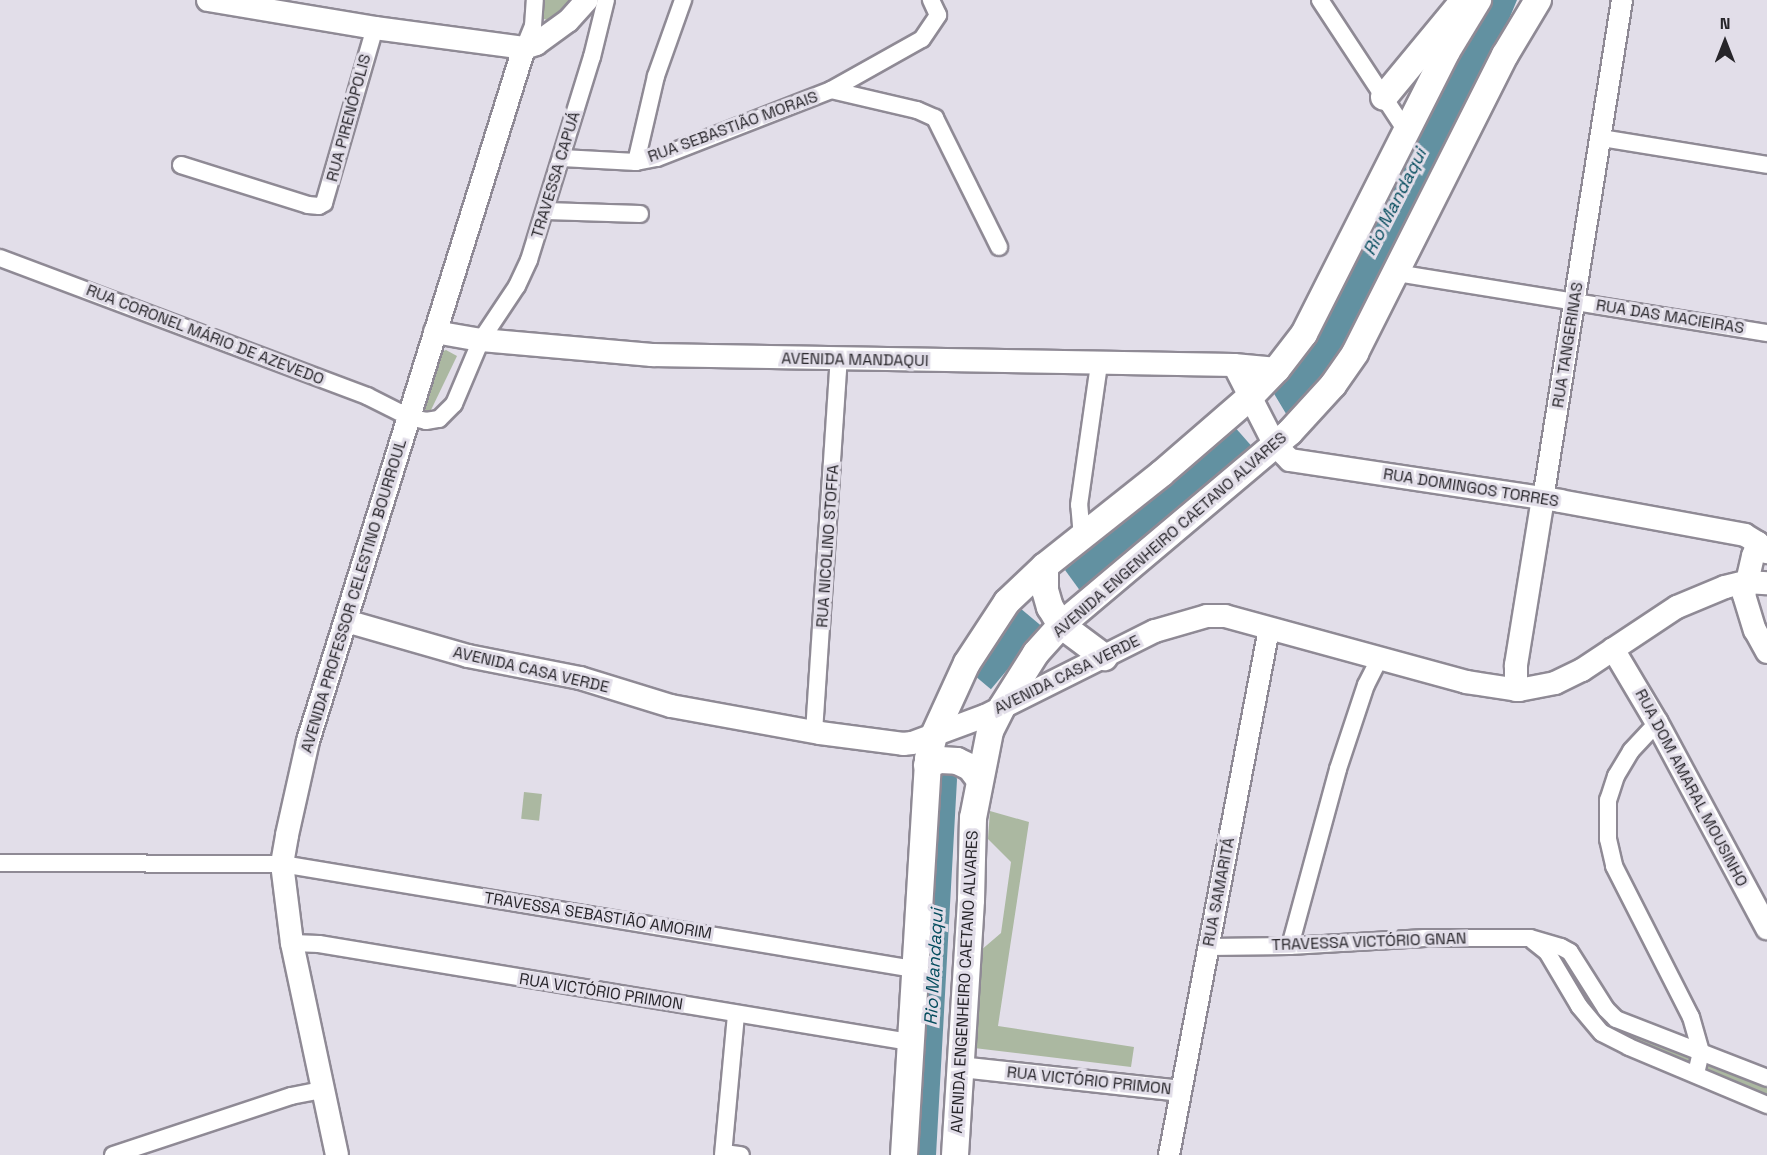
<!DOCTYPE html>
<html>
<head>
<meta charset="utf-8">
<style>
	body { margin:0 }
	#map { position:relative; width:1767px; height:1155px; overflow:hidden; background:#e2dee9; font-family:"Space Grotesk",sans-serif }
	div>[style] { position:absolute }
	.green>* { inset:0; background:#abb8a1; transform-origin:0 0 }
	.water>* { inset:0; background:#6291a1; transform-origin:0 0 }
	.river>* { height:24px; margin:-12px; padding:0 12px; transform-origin:12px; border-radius:12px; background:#6291a1 }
	.roads { filter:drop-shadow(2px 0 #8f8a95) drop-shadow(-2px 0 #8f8a95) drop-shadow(0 2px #8f8a95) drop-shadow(0 -2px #8f8a95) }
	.minor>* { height:16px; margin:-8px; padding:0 8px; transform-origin:8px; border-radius:8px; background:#fff }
	.tertiary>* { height:20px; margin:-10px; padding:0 10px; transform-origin:10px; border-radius:10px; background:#fff }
	.secondary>* { height:22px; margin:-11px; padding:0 11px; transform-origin:11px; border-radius:11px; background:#fff }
	.primary>* { height:26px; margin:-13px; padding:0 13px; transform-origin:13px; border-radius:13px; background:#fff }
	span { translate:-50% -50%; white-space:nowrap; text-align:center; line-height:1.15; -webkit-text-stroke:6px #e2dee9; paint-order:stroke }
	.street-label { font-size:16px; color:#27252a }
	.water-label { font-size:18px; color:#044c5d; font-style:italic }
	.north { position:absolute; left:1695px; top:12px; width:60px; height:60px; -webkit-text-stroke:4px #e2dee9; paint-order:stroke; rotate:0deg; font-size:16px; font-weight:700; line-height:24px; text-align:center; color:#27252a }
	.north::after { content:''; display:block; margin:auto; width:21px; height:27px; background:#27252a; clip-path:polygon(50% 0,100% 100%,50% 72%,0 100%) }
</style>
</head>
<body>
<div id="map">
	<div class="green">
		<div style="clip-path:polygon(539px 0,579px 0,547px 20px,538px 17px)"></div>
		<div style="clip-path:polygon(446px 350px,457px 356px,431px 410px,425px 410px,424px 405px,435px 369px,441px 352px)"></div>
		<div style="left:524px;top:792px;width:18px;height:27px;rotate:6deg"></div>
		<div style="clip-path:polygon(990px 811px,1029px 822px,998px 1026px,1134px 1047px,1131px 1067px,974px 1048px,980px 951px,1001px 933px,1011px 862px,988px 839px)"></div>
		<div style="clip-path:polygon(1550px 951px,1559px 951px,1590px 998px,1644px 1039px,1767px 1088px,1767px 1096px,1606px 1028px,1584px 1001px)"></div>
	</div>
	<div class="water">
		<div style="clip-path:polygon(1486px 0,1517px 0,1502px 36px,1364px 319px,1333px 367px,1288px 417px,1273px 392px,1312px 344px,1331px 311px,1385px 196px)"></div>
		<div style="clip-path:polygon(1233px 425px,1255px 450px,1081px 592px,1065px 570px)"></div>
		<div style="left:1020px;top:608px;width:30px;height:81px;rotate:40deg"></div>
	</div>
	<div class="river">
		<div style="left:924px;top:1155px;width:376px;rotate:-86.8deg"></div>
	</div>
	<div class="roads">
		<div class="minor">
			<div style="left:1320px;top:0;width:157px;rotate:56.7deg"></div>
			<div style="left:524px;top:48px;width:24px;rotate:-68deg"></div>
			<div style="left:533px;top:26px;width:26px;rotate:-86deg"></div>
			<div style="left:831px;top:90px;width:104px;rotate:-29.3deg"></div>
			<div style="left:922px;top:39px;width:29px;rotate:-56deg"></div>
			<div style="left:938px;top:15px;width:17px;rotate:-115deg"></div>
			<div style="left:1601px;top:138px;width:168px;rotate:9.2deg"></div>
			<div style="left:562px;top:158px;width:74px;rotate:3.1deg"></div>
			<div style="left:636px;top:162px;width:21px;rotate:-11deg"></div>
			<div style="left:657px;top:158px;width:187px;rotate:-21.3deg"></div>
			<div style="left:831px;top:90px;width:88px;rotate:13.1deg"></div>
			<div style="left:917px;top:110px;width:20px;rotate:24deg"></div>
			<div style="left:935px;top:118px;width:144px;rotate:63.6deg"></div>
			<div style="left:636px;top:162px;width:88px;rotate:-76.9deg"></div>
			<div style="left:656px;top:76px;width:81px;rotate:-70.4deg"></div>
			<div style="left:181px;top:165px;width:133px;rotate:17.5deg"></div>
			<div style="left:308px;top:205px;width:11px;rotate:5deg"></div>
			<div style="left:319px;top:206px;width:6px;rotate:-31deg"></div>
			<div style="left:324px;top:203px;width:182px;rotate:-73.8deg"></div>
			<div style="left:546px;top:211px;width:94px;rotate:1.8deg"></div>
			<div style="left:0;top:258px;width:392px;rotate:20.6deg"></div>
			<div style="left:367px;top:396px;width:47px;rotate:26.6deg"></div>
			<div style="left:409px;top:417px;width:17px;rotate:13deg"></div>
			<div style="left:426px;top:421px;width:13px;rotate:-9deg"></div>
			<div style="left:439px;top:419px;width:21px;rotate:-45deg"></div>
			<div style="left:454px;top:404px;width:69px;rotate:-67.1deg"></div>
			<div style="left:481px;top:340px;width:65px;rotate:-56.3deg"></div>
			<div style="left:517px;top:286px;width:29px;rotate:-65deg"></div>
			<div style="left:529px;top:260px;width:213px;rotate:-72.8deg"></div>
			<div style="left:592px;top:57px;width:59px;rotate:-76.2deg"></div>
			<div style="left:1396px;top:273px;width:376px;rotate:9.2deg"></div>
			<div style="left:1082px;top:537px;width:32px;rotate:-95deg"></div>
			<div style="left:1079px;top:505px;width:141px;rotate:-81.9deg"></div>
			<div style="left:1657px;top:723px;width:38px;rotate:133deg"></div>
			<div style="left:1631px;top:751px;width:29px;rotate:121deg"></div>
			<div style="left:1616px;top:776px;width:25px;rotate:108deg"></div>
			<div style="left:1608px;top:800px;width:39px;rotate:90deg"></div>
			<div style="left:1608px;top:839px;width:28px;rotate:77deg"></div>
			<div style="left:1614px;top:866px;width:169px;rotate:63deg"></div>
			<div style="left:1691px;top:1017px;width:36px;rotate:74deg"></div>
			<div style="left:1701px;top:1052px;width:23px;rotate:103deg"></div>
			<div style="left:814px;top:732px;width:373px;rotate:-86.2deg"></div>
			<div style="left:0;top:863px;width:282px;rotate:0.2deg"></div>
			<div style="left:282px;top:864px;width:641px;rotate:9.43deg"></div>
			<div style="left:1533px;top:941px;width:18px;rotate:38deg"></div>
			<div style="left:1547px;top:952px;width:63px;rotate:59.3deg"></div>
			<div style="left:1579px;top:1006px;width:35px;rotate:50deg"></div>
			<div style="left:1602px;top:1033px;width:30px;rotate:27deg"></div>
			<div style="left:1629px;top:1047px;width:150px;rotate:22.8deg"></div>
			<div style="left:292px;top:943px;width:27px;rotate:2deg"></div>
			<div style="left:319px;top:944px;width:598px;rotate:9.43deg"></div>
			<div style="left:1290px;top:946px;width:183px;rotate:-74.8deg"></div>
			<div style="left:1338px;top:769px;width:89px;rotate:-71.6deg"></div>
			<div style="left:1366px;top:685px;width:29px;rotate:-63deg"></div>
			<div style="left:1209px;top:947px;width:81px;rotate:-0.7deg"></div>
			<div style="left:1290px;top:946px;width:135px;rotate:-3.4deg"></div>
			<div style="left:1425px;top:938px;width:105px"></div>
			<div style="left:1530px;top:938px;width:32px;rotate:16deg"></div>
			<div style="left:1561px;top:947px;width:10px;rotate:29deg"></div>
			<div style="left:1570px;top:952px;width:67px;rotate:57.7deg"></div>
			<div style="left:1606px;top:1009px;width:14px;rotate:45deg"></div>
			<div style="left:1616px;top:1019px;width:162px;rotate:21.3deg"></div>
			<div style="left:724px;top:1153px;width:17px;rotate:7deg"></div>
			<div style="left:113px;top:1155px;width:188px;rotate:-18.3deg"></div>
			<div style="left:291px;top:1096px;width:32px;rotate:-11deg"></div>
			<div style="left:723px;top:1155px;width:142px;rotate:-84.7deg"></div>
		</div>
		<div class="tertiary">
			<div style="left:1543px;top:499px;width:505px;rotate:-81deg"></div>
			<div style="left:960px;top:1067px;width:222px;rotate:6.2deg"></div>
			<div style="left:1169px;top:1155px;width:535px;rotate:-79.24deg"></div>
		</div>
		<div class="secondary">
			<div style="left:208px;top:0;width:169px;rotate:9.5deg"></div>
			<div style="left:375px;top:28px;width:150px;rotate:7.6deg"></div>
			<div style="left:524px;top:48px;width:13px;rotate:-18deg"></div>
			<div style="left:536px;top:44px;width:39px;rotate:-36deg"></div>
			<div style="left:568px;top:21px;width:28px;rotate:-48deg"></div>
			<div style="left:435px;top:332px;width:47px;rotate:9.9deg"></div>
			<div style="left:481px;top:340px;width:172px;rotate:5deg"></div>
			<div style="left:652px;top:355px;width:582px;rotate:0.98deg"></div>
			<div style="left:1234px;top:365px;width:43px;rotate:5.3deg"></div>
			<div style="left:1234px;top:365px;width:90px;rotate:62.9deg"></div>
			<div style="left:1275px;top:445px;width:21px;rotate:45deg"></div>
			<div style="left:1290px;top:460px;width:273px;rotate:8.6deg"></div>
			<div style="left:1560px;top:501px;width:188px;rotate:10.4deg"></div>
			<div style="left:1745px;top:535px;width:15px;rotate:32deg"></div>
			<div style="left:1758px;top:543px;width:13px;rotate:45deg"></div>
			<div style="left:1758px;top:543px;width:14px;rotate:111deg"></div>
			<div style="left:1753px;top:556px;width:40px;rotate:103deg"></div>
			<div style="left:1744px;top:595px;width:37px;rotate:73deg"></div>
			<div style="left:1755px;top:630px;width:25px;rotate:61deg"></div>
			<div style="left:346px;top:621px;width:127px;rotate:16deg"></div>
			<div style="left:468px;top:656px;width:114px;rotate:11.1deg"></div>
			<div style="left:580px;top:678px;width:95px;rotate:17.1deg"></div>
			<div style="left:671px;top:706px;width:151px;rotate:10.3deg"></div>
			<div style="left:820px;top:733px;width:84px;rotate:7.5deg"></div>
			<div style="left:903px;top:744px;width:9px;rotate:-6deg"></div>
			<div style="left:912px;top:743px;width:78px;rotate:-20.3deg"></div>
			<div style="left:985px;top:716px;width:190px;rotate:-26.6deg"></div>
			<div style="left:1155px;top:631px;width:54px;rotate:-16.1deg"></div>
			<div style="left:1207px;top:616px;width:18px"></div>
			<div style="left:1225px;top:616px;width:250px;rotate:15.3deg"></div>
			<div style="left:1466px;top:682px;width:54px;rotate:8.6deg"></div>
			<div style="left:1519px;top:690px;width:37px;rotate:-11deg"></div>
			<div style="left:1555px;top:683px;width:30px;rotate:-26deg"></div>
			<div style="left:1582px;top:670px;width:114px;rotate:-33.6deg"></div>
			<div style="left:1677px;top:607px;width:52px;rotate:-22.6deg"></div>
			<div style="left:1725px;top:587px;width:21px;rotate:-14deg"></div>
			<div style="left:1745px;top:582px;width:22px;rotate:3deg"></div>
			<div style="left:1613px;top:649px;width:86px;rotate:59.3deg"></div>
			<div style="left:1657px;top:723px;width:233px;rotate:61.8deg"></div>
			<div style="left:1516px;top:690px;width:25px;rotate:-90deg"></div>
			<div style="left:1516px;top:665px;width:168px;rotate:-80.8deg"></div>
			<div style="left:337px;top:1155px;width:217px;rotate:-102deg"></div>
			<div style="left:292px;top:943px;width:80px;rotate:-97.2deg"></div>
			<div style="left:282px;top:864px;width:29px;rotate:-80deg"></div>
			<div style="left:287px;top:835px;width:96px;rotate:-77.4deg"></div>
			<div style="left:308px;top:741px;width:726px;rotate:-72.69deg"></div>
		</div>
		<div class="primary">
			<div style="left:1384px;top:97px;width:119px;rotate:-50.4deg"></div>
			<div style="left:1045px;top:566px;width:24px;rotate:90deg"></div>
			<div style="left:1045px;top:590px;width:18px;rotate:74deg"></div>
			<div style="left:1050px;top:607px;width:21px;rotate:59deg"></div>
			<div style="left:1061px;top:625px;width:54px;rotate:36.7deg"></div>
			<div style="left:927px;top:765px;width:14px;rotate:-21deg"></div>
			<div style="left:940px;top:760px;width:17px;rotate:3deg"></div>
			<div style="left:957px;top:761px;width:14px;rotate:25deg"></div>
			<div style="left:970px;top:767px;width:15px;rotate:53deg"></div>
			<div style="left:904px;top:1155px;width:397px;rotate:-86.5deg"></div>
			<div style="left:928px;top:759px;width:25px;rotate:-76deg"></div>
			<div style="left:934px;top:735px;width:79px;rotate:-65.4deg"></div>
			<div style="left:967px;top:663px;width:73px;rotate:-56.7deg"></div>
			<div style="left:1007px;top:602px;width:52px;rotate:-43.5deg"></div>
			<div style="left:1045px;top:566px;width:148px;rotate:-38.4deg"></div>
			<div style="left:1161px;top:474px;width:116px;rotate:-40.8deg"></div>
			<div style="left:1249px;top:398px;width:40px;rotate:-46deg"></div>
			<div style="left:1277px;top:369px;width:44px;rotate:-52.4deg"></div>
			<div style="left:1304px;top:334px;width:317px;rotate:-63.2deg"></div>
			<div style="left:1447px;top:51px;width:60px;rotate:-58.7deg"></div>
			<div style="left:955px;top:1155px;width:256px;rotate:-86.4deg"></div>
			<div style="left:971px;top:900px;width:82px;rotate:-88.6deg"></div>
			<div style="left:973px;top:818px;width:89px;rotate:-78.9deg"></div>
			<div style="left:990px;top:731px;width:27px;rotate:-63deg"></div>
			<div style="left:1002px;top:707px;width:64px;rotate:-57.8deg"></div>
			<div style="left:1036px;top:653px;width:38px;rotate:-48deg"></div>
			<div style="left:1061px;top:625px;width:299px;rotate:-40.1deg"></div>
			<div style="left:1290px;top:432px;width:64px;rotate:-47.5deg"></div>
			<div style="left:1333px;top:385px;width:39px;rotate:-55deg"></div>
			<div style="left:1355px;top:353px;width:334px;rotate:-63.3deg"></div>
			<div style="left:1505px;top:55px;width:64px;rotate:-59deg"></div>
		</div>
	</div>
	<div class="street-label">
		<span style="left:349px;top:118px;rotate:-75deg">RUA PIRENÓPOLIS</span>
		<span style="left:733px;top:127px;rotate:-20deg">RUA SEBASTIÃO MORAIS</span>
		<span style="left:556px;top:175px;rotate:-73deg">TRAVESSA CAPUÁ</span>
		<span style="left:1670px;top:317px;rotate:9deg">RUA DAS MACIEIRAS</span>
		<span style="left:205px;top:335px;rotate:21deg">RUA CORONEL MÁRIO DE AZEVEDO</span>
		<span style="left:1568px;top:345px;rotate:-81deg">RUA TANGERINAS</span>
		<span style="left:855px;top:360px;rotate:1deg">AVENIDA MANDAQUI</span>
		<span style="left:1471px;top:488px;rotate:9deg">RUA DOMINGOS TORRES</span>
		<span style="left:1170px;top:535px;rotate:-41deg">AVENIDA ENGENHEIRO CAETANO ALVARES</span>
		<span style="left:828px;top:546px;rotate:-86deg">RUA NICOLINO STOFFA</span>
		<span style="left:354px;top:596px;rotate:-73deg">AVENIDA PROFESSOR CELESTINO BOURROUL</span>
		<span style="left:531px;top:670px;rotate:13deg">AVENIDA CASA VERDE</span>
		<span style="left:1067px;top:675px;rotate:-26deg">AVENIDA CASA VERDE</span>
		<span style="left:1691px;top:788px;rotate:62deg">RUA DOM AMARAL MOUSINHO</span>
		<span style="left:1219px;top:892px;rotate:-79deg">RUA SAMARITÁ</span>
		<span style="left:598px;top:916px;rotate:9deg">TRAVESSA SEBASTIÃO AMORIM</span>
		<span style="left:1369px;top:942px;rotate:-2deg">TRAVESSA VICTÓRIO GNAN</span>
		<span style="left:965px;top:982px;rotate:-87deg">AVENIDA ENGENHEIRO CAETANO ALVARES</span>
		<span style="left:601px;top:992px;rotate:9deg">RUA VICTÓRIO PRIMON</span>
		<span style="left:1089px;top:1081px;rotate:6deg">RUA VICTÓRIO PRIMON</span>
	</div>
	<div class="water-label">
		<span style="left:1395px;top:202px;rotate:-63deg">Rio Mandaqui</span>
		<span style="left:934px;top:967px;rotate:-87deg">Rio Mandaqui</span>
	</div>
	<div class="north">N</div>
</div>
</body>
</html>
